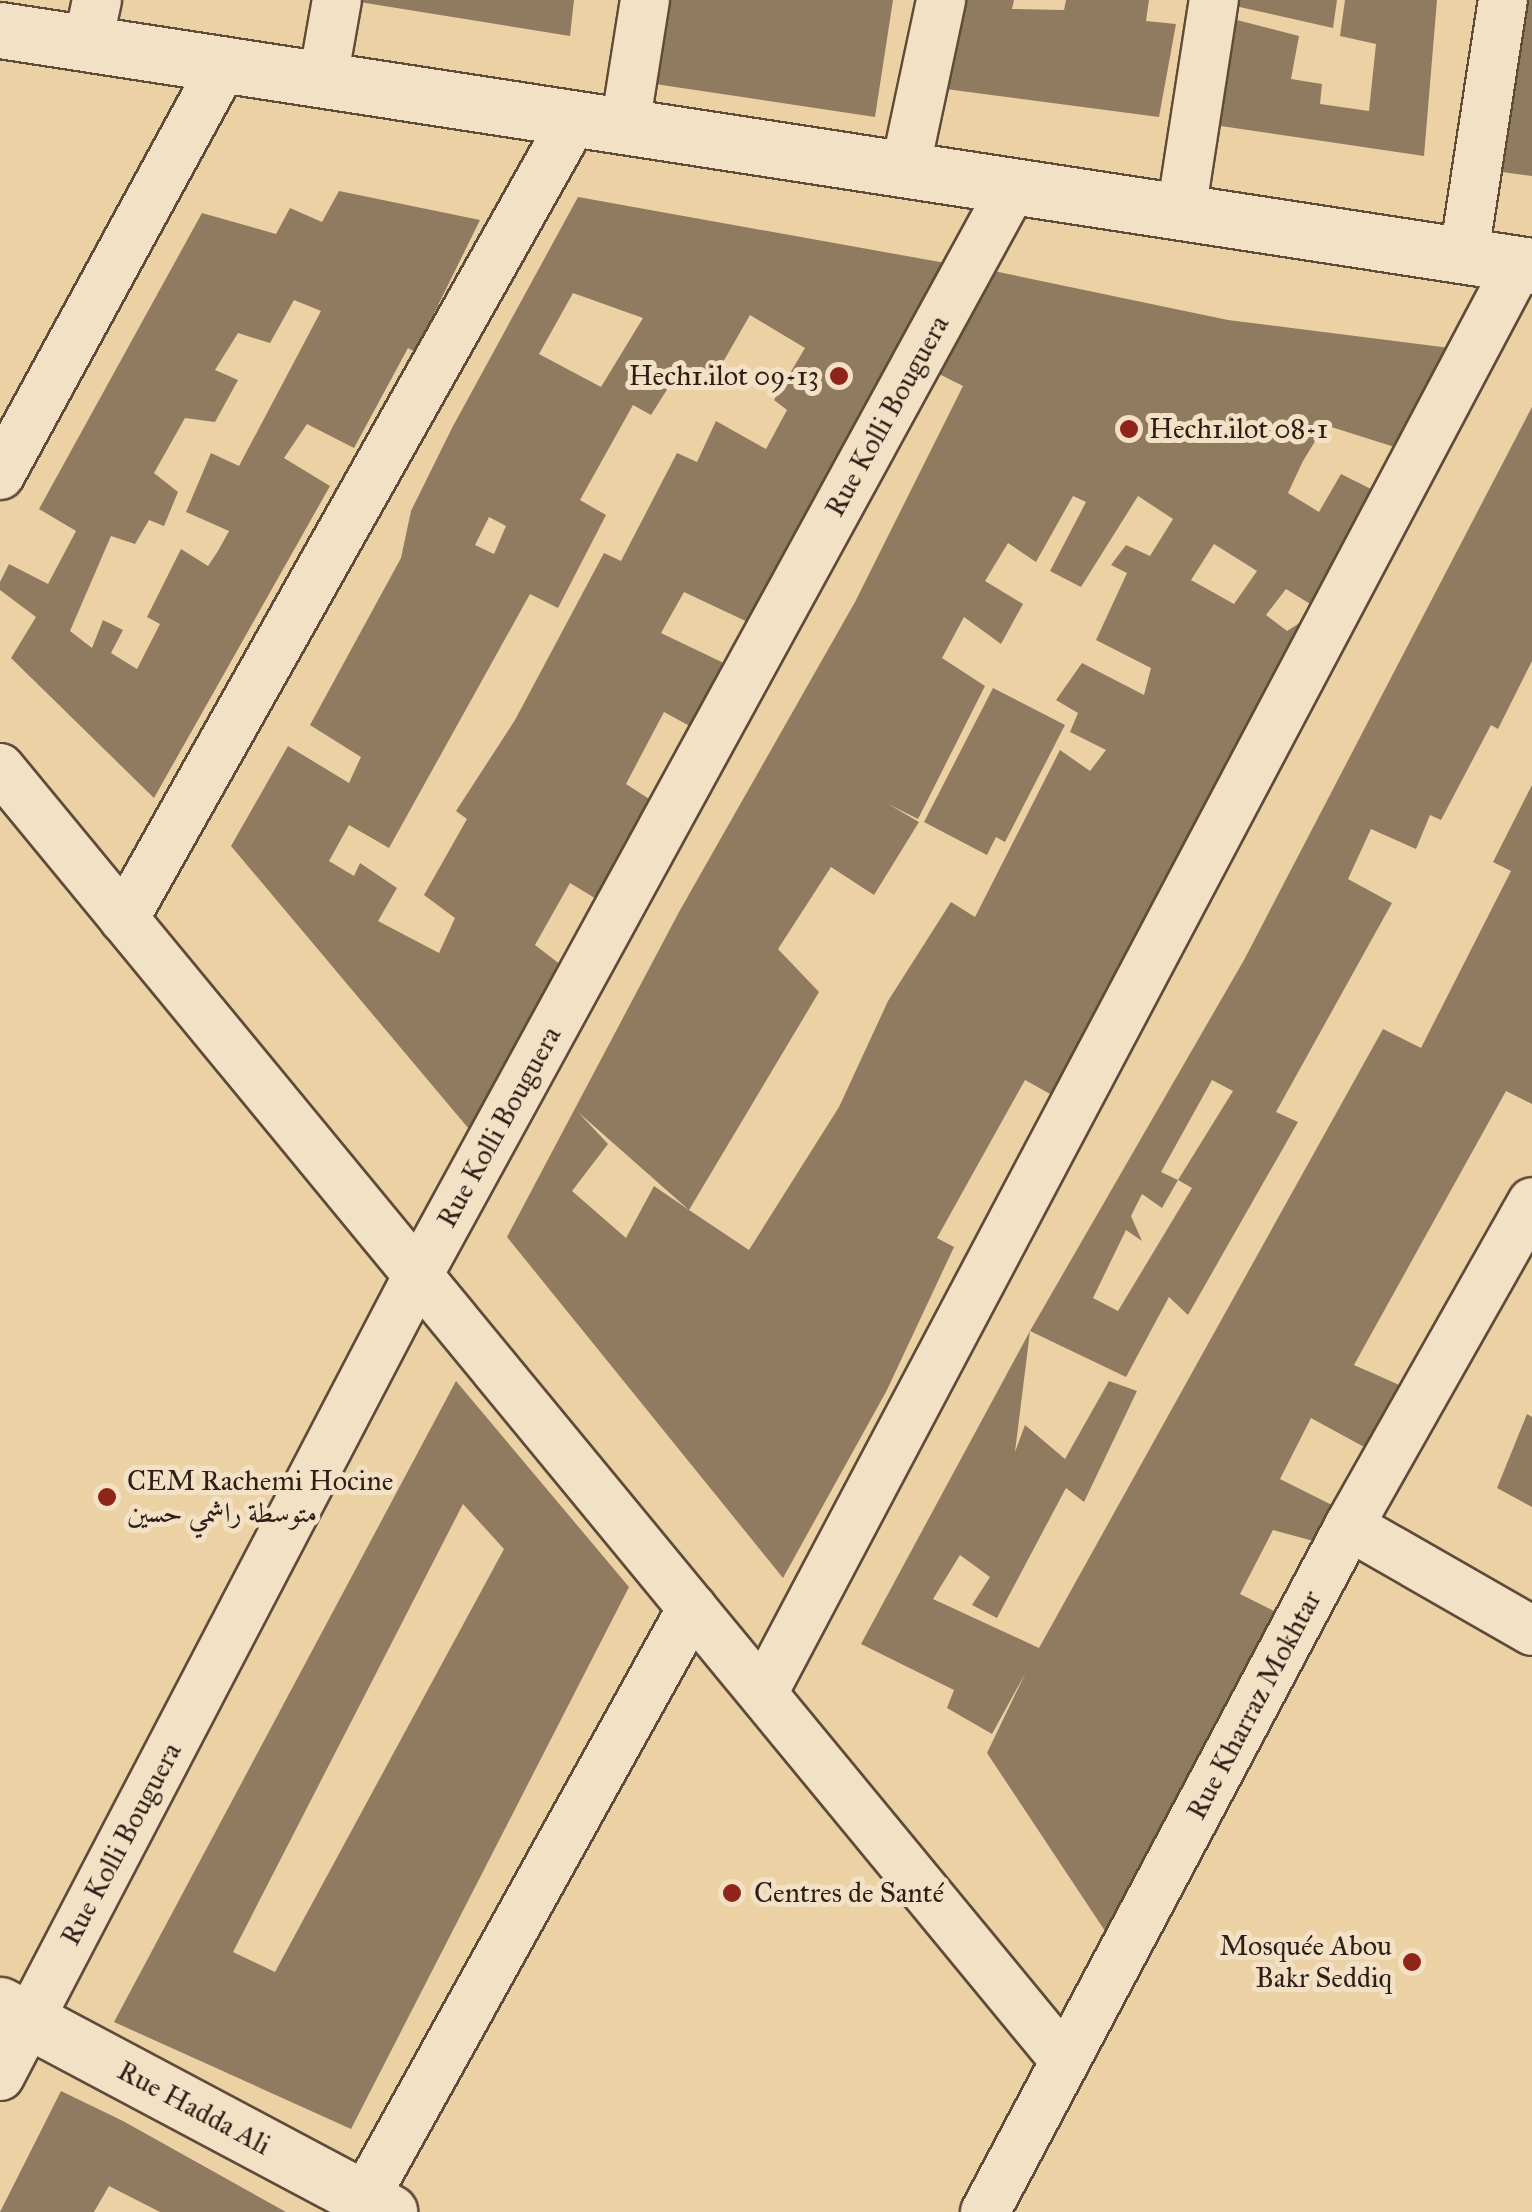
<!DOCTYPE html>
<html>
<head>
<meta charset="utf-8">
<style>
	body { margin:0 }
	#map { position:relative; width:1532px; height:2212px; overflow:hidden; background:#ebd1a4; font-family:"IM FELL Great Primer",Amiri,serif }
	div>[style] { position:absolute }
	.building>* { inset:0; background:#917b60 }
	.roads { filter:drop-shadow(2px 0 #5e4b3a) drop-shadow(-2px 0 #5e4b3a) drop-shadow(0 2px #5e4b3a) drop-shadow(0 -2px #5e4b3a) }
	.minor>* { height:48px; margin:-24px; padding:0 24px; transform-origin:24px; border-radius:24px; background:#f2e1c4 }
	.tertiary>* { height:55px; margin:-27.5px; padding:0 27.5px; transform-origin:27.5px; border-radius:27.5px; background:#f2e1c4 }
	.secondary>* { height:55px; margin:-27.5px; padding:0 27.5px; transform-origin:27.5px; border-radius:27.5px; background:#f2e1c4 }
	.dots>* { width:28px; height:28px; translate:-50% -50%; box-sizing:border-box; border:5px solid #f2e1c4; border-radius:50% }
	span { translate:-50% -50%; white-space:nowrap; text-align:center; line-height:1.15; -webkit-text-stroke:10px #f2e1c4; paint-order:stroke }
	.poi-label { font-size:28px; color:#2f1e17 }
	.right { translate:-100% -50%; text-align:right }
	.left { translate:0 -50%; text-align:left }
	.street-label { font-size:28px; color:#2f1e17 }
</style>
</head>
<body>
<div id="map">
	<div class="building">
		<div style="clip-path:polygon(347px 0,574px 0,570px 36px)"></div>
		<div style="clip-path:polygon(668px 0,893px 0,875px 117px,655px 84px)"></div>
		<div style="clip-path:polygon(957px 0,1014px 0,1012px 9px,1064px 10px,1066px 0,1149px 0,1146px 21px,1176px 24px,1159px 117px,938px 88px)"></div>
		<div style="clip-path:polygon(1236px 0,1337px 0,1333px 28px,1235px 6px)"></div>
		<div style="clip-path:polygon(1345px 0,1437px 0,1424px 156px,1207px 124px,1229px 18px,1299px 36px,1291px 79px,1322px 84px,1320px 104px,1369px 111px,1376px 44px,1340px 36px)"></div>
		<div style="clip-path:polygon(1511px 0,1532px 0,1532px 176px,1487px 170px)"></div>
		<div style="clip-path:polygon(evenodd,339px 191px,480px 220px,415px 352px,408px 348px,354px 448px,307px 424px,284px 458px,330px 486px,154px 798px,11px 658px,36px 617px,0 590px,0 582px,9px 564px,48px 584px,76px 531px,39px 509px,202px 213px,276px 234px,290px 208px,322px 222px,339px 191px,294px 300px,321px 311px,239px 466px,211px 453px,186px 512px,229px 531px,218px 551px,208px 566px,181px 549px,147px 617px,160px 624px,137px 669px,111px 653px,123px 630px,103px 620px,92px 648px,70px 631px,111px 536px,135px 544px,149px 520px,164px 526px,178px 492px,154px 473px,185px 418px,215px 422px,238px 380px,215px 370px,238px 333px,270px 343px,294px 300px)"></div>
		<div style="clip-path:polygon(evenodd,578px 197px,951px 264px,754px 625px,684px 592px,661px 633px,732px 667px,697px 730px,664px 712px,626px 784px,657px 804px,603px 903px,570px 883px,535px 945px,561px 965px,469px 1129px,231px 846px,288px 746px,349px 783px,361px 757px,310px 725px,401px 558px,411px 511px,452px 428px,578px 197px,573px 293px,643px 318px,601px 387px,539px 354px,573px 293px,578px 197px,750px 315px,805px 348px,774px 400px,787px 410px,766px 449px,716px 421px,697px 462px,677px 453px,621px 561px,604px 553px,515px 720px,456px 811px,467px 819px,424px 895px,455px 918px,439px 953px,378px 921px,397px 888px,360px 863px,354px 876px,329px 861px,349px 825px,389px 848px,530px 594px,558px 608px,606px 515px,580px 500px,633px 405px,651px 415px,680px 369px,711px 383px,750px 315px,578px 197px,489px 517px,506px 526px,494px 554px,475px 545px,489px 517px)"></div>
		<div style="clip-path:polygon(evenodd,989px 270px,1228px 320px,1458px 349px,1404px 450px,1325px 425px,1303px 461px,1288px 493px,1319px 512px,1341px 474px,1381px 494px,1061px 1100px,1025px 1080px,937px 1238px,954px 1247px,887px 1390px,783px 1578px,507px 1237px,679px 912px,855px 602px,963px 386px,933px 371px,989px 270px,1073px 496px,1086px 502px,1050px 571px,1081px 587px,1138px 496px,1173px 519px,1150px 556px,1126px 545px,1111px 565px,1127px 573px,1096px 640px,1151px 668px,1144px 695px,1082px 663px,1056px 700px,1078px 713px,1070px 732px,1106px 750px,1090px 771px,1060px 750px,975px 917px,951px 902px,888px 1001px,839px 1107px,749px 1250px,689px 1210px,819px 992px,778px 949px,831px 867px,874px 895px,919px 822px,888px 804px,918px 819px,985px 686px,942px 658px,964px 617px,1001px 644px,1023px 604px,985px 581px,1008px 543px,1036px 562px,1073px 496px,989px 270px,1214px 544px,1257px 571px,1234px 604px,1191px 580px,1214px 544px,989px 270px,1286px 589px,1320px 610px,1287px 631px,1266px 615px,1286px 589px,989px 270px,578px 1112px,689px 1210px,654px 1186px,626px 1238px,572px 1191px,608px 1144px,578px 1112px)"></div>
		<div style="clip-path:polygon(evenodd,1532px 407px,1532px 661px,1498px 729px,1491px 725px,1441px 820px,1430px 815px,1416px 849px,1371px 829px,1348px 879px,1392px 903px,1276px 1112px,1298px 1122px,1188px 1315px,1169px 1297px,1126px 1377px,1030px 1331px,1244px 960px,1532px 407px,1212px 1080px,1233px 1091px,1178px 1180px,1161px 1172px,1212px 1080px,1532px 407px,1178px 1180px,1192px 1188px,1118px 1311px,1093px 1298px,1126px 1230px,1142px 1241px,1131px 1216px,1142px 1194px,1162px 1208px,1178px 1180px)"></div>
		<div style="clip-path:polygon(993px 688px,1065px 725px,1005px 842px,996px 837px,987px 855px,924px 822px)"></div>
		<div style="clip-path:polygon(1532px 785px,1532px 1104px,1506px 1091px,1354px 1365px,1413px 1391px,1377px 1454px,1311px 1418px,1280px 1479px,1346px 1512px,1328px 1545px,1273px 1530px,1240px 1594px,1288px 1618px,1111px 1940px,987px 1753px,1026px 1672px,992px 1734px,947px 1708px,954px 1690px,861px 1644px,1030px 1331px,1015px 1452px,1025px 1425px,1065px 1459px,1109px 1381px,1137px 1391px,1084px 1502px,1066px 1488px,997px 1618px,972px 1605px,990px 1577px,960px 1555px,933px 1599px,1039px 1648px,1383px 1029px,1421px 1048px,1511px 871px,1493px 862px)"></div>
		<div style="clip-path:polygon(evenodd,456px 1381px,629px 1587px,351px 2129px,114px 2022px,456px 1381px,463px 1504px,504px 1549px,275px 1972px,233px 1952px,463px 1504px)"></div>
		<div style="clip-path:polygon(1527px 1414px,1532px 1417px,1532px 1507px,1497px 1488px)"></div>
		<div style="clip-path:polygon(61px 2091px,123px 2121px,286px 2212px,160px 2212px,109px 2186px,94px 2212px,0 2212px)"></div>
	</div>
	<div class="roads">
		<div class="minor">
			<div style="left:88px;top:42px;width:43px;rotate:-77.9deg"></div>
			<div style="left:323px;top:79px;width:80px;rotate:-80deg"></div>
			<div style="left:625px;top:126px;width:128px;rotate:-81deg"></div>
			<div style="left:905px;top:170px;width:174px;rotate:-78deg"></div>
			<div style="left:1181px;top:212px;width:215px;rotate:-81.2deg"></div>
			<div style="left:1464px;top:254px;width:257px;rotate:-81.3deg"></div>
			<div style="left:0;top:475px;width:467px;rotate:-61.4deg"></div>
			<div style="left:0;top:768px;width:1675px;rotate:50.52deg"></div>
			<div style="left:124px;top:919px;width:918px;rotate:-60.64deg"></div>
			<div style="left:1349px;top:1526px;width:211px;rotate:29.8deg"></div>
			<div style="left:763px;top:1693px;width:1617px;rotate:-62.12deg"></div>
			<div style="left:0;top:2076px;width:904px;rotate:-62.44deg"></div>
			<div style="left:418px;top:1275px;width:1240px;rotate:-61.33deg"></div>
			<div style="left:364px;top:2199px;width:676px;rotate:-60.97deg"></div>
			<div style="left:985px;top:2212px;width:777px;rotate:-62.05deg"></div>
			<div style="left:1349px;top:1526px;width:372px;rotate:-60.5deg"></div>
		</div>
		<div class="tertiary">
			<div style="left:0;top:2005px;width:441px;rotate:28deg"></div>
		</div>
		<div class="secondary">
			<div style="left:0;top:30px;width:1550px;rotate:8.76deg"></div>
		</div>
	</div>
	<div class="dots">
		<div style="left:839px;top:376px;background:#8f2418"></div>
		<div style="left:1129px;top:429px;background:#8f2418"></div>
		<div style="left:107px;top:1497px;background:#8f2418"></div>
		<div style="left:732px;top:1893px;background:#8f2418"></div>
		<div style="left:1412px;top:1962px;background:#8f2418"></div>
	</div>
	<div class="poi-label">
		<span class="right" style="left:819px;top:376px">Hech1.ilot 09-13</span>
		<span class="left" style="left:1149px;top:429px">Hech1.ilot 08-1</span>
		<span class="left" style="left:127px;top:1497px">CEM Rachemi Hocine<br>متوسطة راشمي حسين</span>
		<span class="left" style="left:754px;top:1893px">Centres de Santé</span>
		<span class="right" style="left:1392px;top:1962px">Mosquée Abou<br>Bakr Seddiq</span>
	</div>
	<div class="street-label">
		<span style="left:887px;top:416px;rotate:-61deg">Rue Kolli Bouguera</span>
		<span style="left:499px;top:1127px;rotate:-61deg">Rue Kolli Bouguera</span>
		<span style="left:1254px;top:1705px;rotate:-62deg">Rue Kharraz Mokhtar</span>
		<span style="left:121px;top:1844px;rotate:-62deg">Rue Kolli Bouguera</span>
		<span style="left:194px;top:2108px;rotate:28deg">Rue Hadda Ali</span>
	</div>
</div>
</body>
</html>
